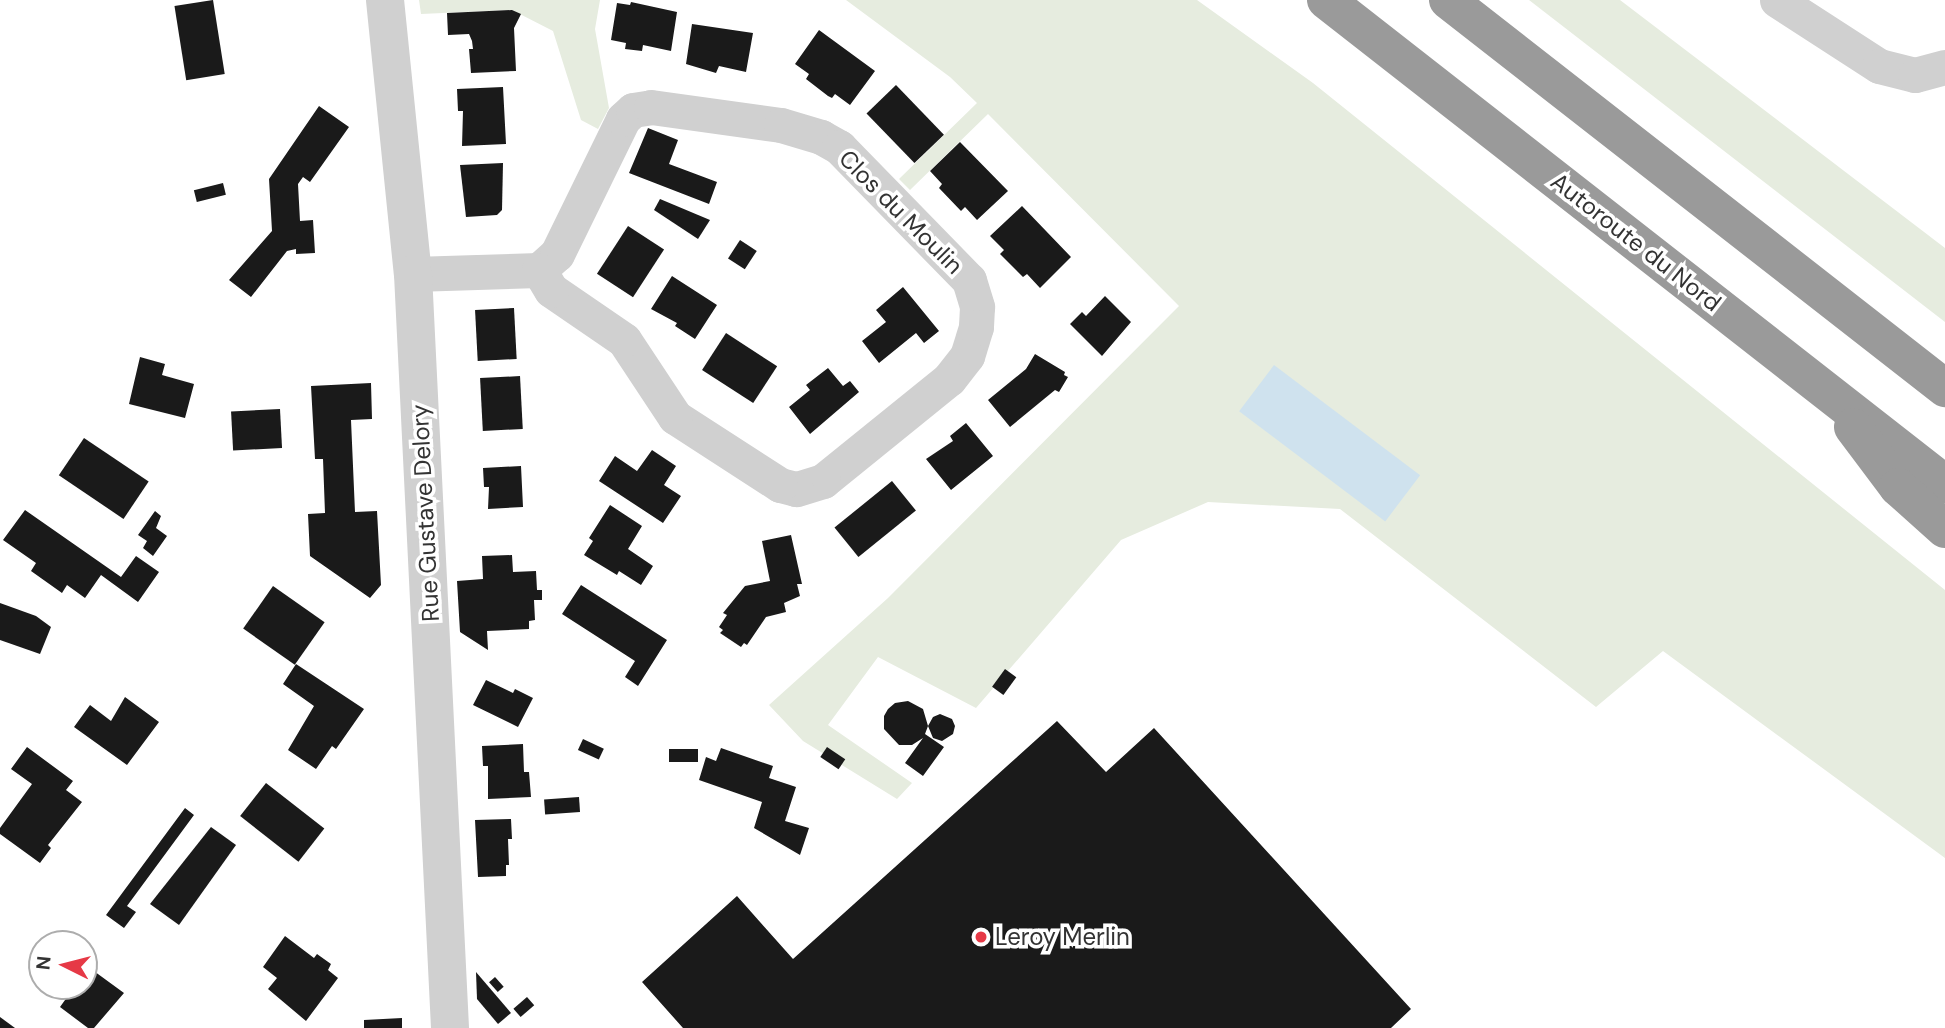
<!DOCTYPE html>
<html>
<head>
<meta charset="utf-8">
<style>
	body { margin:0 }
	#map { position:relative; width:1945px; height:1028px; overflow:hidden; background:#fff; font-family:"DM Sans",sans-serif }
	div>[style] { position:absolute }
	.green>* { inset:0; background:#e6ecdf }
	.water>* { inset:0; background:#cfe2ee; transform-origin:0 0 }
	.building>* { inset:0; background:#1a1a1a; transform-origin:0 0 }
	.minor>* { height:35px; margin:-17.5px; padding:0 17.5px; transform-origin:17.5px; border-radius:17.5px; background:#d0d0d0 }
	.tertiary>* { height:38px; margin:-19px; padding:0 19px; transform-origin:19px; border-radius:19px; background:#d0d0d0 }
	.motorway>* { height:38px; margin:-19px; padding:0 19px; transform-origin:19px; border-radius:19px; background:#9a9a9a }
	.dots>* { width:19px; height:19px; translate:-50% -50%; box-sizing:border-box; border:4px solid #fff; border-radius:50% }
	span { translate:-50% -50%; white-space:nowrap; text-align:center; line-height:1.15; -webkit-text-stroke:7px #fff; paint-order:stroke }
	.street-label { font-size:24px; color:#333 }
	.poi-label { font-size:24px; color:#333 }
	.left { translate:0 -50%; text-align:left }
	.north { position:absolute; left:28px; top:930px; width:70px; height:70px; box-sizing:border-box; background:#fff; border:2px solid #adadad; border-radius:50%; rotate:276deg; font-size:19px; font-weight:700; line-height:28px; text-align:center; color:#333 }
	.north::after { content:''; display:block; margin:auto; width:24px; height:32px; background:#e63946; clip-path:polygon(50% 0,100% 100%,50% 72%,0 100%) }
</style>
</head>
<body>
<div id="map">
	<div class="green">
		<div style="clip-path:polygon(419px 0,600px 0,595px 29px,609px 108px,598px 129px,581px 120px,553px 31px,512px 10px,421px 14px)"></div>
		<div style="clip-path:polygon(846px 0,1197px 0,1313px 83px,1945px 590px,1945px 858px,1663px 651px,1596px 707px,1340px 509px,1208px 502px,1121px 540px,976px 708px,878px 657px,828px 725px,912px 783px,897px 799px,803px 741px,769px 705px,888px 598px,1179px 306px,988px 114px,910px 190px,899px 179px,977px 103px,950px 77px)"></div>
		<div style="clip-path:polygon(1529px 0,1620px 0,1945px 248px,1945px 322px)"></div>
	</div>
	<div class="water">
		<div style="left:1274px;top:365px;width:183px;height:58px;rotate:37deg"></div>
	</div>
	<div class="building">
		<div style="left:213px;top:0;width:75px;height:39px;rotate:81deg"></div>
		<div style="clip-path:polygon(631px 2px,677px 12px,671px 51px,643px 45px,642px 51px,625px 49px,626px 43px,611px 40px,617px 3px,630px 5px)"></div>
		<div style="clip-path:polygon(512px 10px,521px 14px,514px 28px,516px 71px,471px 73px,469px 49px,473px 49px,472px 41px,469px 34px,448px 35px,447px 13px)"></div>
		<div style="clip-path:polygon(692px 24px,753px 33px,746px 72px,719px 66px,716px 73px,686px 64px)"></div>
		<div style="clip-path:polygon(819px 30px,875px 71px,850px 105px,835px 94px,832px 98px,828px 96px,806px 79px,809px 74px,795px 64px)"></div>
		<div style="left:896px;top:85px;width:69px;height:41px;rotate:46deg"></div>
		<div style="clip-path:polygon(503px 87px,506px 144px,462px 146px,463px 111px,458px 111px,457px 89px)"></div>
		<div style="clip-path:polygon(319px 106px,349px 127px,310px 182px,303px 177px,298px 184px,300px 221px,313px 220px,315px 253px,296px 254px,296px 249px,287px 251px,251px 297px,229px 280px,272px 231px,269px 179px)"></div>
		<div style="clip-path:polygon(648px 128px,678px 140px,669px 164px,717px 182px,709px 204px,629px 173px)"></div>
		<div style="clip-path:polygon(960px 142px,1008px 191px,977px 220px,965px 207px,961px 211px,939px 188px,942px 184px,930px 171px)"></div>
		<div style="clip-path:polygon(503px 163px,502px 210px,497px 215px,466px 217px,460px 165px)"></div>
		<div style="left:223px;top:183px;width:12px;height:30px;rotate:76deg"></div>
		<div style="clip-path:polygon(660px 199px,710px 220px,698px 239px,654px 210px)"></div>
		<div style="clip-path:polygon(1022px 206px,1071px 257px,1040px 288px,1027px 274px,1023px 277px,1000px 254px,1004px 250px,990px 236px)"></div>
		<div style="left:628px;top:226px;width:43px;height:57px;rotate:33deg"></div>
		<div style="left:740px;top:240px;width:20px;height:22px;rotate:33deg"></div>
		<div style="clip-path:polygon(672px 276px,717px 305px,695px 339px,675px 326px,677px 323px,651px 309px)"></div>
		<div style="clip-path:polygon(903px 287px,939px 331px,924px 343px,916px 333px,879px 363px,862px 341px,886px 322px,876px 310px)"></div>
		<div style="clip-path:polygon(1105px 296px,1131px 322px,1102px 356px,1070px 324px,1082px 312px,1086px 316px)"></div>
		<div style="left:514px;top:308px;width:51px;height:39px;rotate:87deg"></div>
		<div style="left:726px;top:333px;width:61px;height:44px;rotate:33deg"></div>
		<div style="clip-path:polygon(1035px 354px,1065px 372px,1064px 375px,1068px 377px,1059px 392px,1055px 390px,1010px 427px,988px 400px,1026px 369px)"></div>
		<div style="clip-path:polygon(140px 357px,165px 364px,162px 375px,194px 384px,185px 418px,129px 404px)"></div>
		<div style="clip-path:polygon(828px 368px,843px 386px,850px 381px,859px 392px,810px 434px,789px 407px,810px 390px,806px 385px)"></div>
		<div style="left:520px;top:376px;width:53px;height:40px;rotate:87deg"></div>
		<div style="clip-path:polygon(371px 383px,372px 419px,351px 420px,355px 512px,377px 511px,381px 585px,370px 598px,310px 556px,308px 514px,325px 513px,323px 459px,315px 459px,311px 386px)"></div>
		<div style="left:280px;top:409px;width:39px;height:49px;rotate:87deg"></div>
		<div style="clip-path:polygon(966px 423px,993px 456px,951px 490px,926px 459px,953px 441px,950px 436px)"></div>
		<div style="left:84px;top:438px;width:78px;height:45px;rotate:34deg"></div>
		<div style="clip-path:polygon(652px 450px,676px 466px,664px 485px,681px 496px,663px 523px,599px 481px,615px 456px,637px 471px)"></div>
		<div style="clip-path:polygon(521px 466px,523px 507px,488px 509px,489px 487px,484px 487px,483px 468px)"></div>
		<div style="left:892px;top:481px;width:38px;height:74px;rotate:51deg"></div>
		<div style="clip-path:polygon(610px 505px,642px 526px,628px 549px,653px 566px,641px 585px,619px 571px,617px 575px,584px 555px,593px 541px,589px 538px)"></div>
		<div style="clip-path:polygon(25px 510px,121px 577px,136px 556px,159px 572px,138px 602px,101px 575px,85px 598px,67px 585px,62px 593px,31px 571px,36px 563px,3px 540px)"></div>
		<div style="clip-path:polygon(155px 511px,161px 516px,156px 528px,167px 536px,153px 556px,143px 548px,147px 541px,138px 535px)"></div>
		<div style="clip-path:polygon(791px 535px,802px 584px,797px 584px,800px 596px,784px 603px,786px 612px,766px 617px,747px 645px,744px 643px,741px 647px,720px 633px,723px 630px,719px 627px,727px 615px,723px 613px,745px 586px,770px 581px,762px 541px)"></div>
		<div style="clip-path:polygon(512px 555px,513px 572px,536px 571px,537px 590px,542px 590px,542px 600px,534px 600px,535px 620px,529px 621px,529px 629px,487px 631px,488px 650px,460px 632px,457px 581px,483px 579px,482px 556px)"></div>
		<div style="clip-path:polygon(581px 585px,667px 640px,638px 686px,625px 677px,635px 661px,562px 614px)"></div>
		<div style="left:273px;top:586px;width:63px;height:52px;rotate:35deg"></div>
		<div style="clip-path:polygon(0 603px,36px 616px,51px 627px,40px 654px,0 640px)"></div>
		<div style="clip-path:polygon(296px 664px,364px 709px,336px 749px,332px 746px,316px 769px,288px 750px,314px 706px,283px 684px)"></div>
		<div style="left:1005px;top:669px;width:14px;height:22px;rotate:36deg"></div>
		<div style="clip-path:polygon(486px 680px,513px 693px,515px 689px,533px 698px,518px 727px,473px 705px)"></div>
		<div style="clip-path:polygon(125px 697px,159px 722px,127px 765px,74px 727px,90px 705px,111px 721px)"></div>
		<div style="clip-path:polygon(908px 701px,923px 709px,928px 726px,933px 717px,940px 714px,952px 719px,955px 726px,953px 734px,942px 741px,933px 738px,928px 726px,925px 734px,944px 747px,923px 776px,905px 763px,923px 738px,912px 745px,899px 745px,884px 729px,884px 716px,888px 709px,895px 703px)"></div>
		<div style="clip-path:polygon(1057px 721px,1106px 772px,1154px 728px,1411px 1009px,1391px 1028px,683px 1028px,642px 982px,737px 896px,793px 959px)"></div>
		<div style="left:583px;top:739px;width:23px;height:12px;rotate:25deg"></div>
		<div style="clip-path:polygon(523px 744px,524px 772px,529px 772px,531px 797px,488px 799px,488px 766px,483px 766px,482px 746px)"></div>
		<div style="clip-path:polygon(27px 747px,73px 781px,66px 790px,82px 802px,48px 845px,51px 848px,40px 863px,0 834px,0 828px,32px 784px,11px 769px)"></div>
		<div style="left:827px;top:747px;width:22px;height:12px;rotate:34deg"></div>
		<div style="clip-path:polygon(721px 748px,773px 766px,769px 778px,796px 787px,785px 821px,809px 828px,800px 855px,754px 828px,762px 802px,699px 780px,706px 757px,716px 761px)"></div>
		<div style="left:669px;top:749px;width:29px;height:13px"></div>
		<div style="left:266px;top:783px;width:74px;height:42px;rotate:38deg"></div>
		<div style="left:579px;top:797px;width:15px;height:35px;rotate:86deg"></div>
		<div style="clip-path:polygon(185px 808px,194px 815px,127px 906px,136px 912px,124px 928px,106px 915px)"></div>
		<div style="clip-path:polygon(511px 819px,512px 839px,508px 839px,509px 865px,506px 865px,506px 876px,478px 877px,475px 820px)"></div>
		<div style="clip-path:polygon(211px 827px,236px 845px,179px 925px,150px 904px)"></div>
		<div style="clip-path:polygon(285px 936px,314px 958px,317px 954px,331px 964px,328px 970px,338px 978px,306px 1021px,268px 989px,277px 978px,263px 967px)"></div>
		<div style="clip-path:polygon(87px 966px,124px 993px,94px 1028px,88px 1028px,60px 1007px,75px 986px,84px 986px)"></div>
		<div style="clip-path:polygon(476px 972px,511px 1013px,498px 1024px,477px 999px)"></div>
		<div style="left:495px;top:977px;width:13px;height:8px;rotate:48deg"></div>
		<div style="left:527px;top:997px;width:11px;height:18px;rotate:49deg"></div>
		<div style="clip-path:polygon(0 1017px,15px 1028px,0 1028px)"></div>
		<div style="clip-path:polygon(402px 1018px,402px 1028px,364px 1028px,364px 1020px)"></div>
	</div>
	<div class="minor">
		<div style="left:1777px;top:0;width:121px;rotate:32.9deg"></div>
		<div style="left:1879px;top:66px;width:37px;rotate:14deg"></div>
		<div style="left:1915px;top:75px;width:31px;rotate:-15deg"></div>
		<div style="left:413px;top:274px;width:126px;rotate:-1.8deg"></div>
		<div style="left:539px;top:270px;width:24px;rotate:-42deg"></div>
		<div style="left:557px;top:254px;width:150px;rotate:-63.9deg"></div>
		<div style="left:623px;top:119px;width:13px;rotate:-42deg"></div>
		<div style="left:633px;top:110px;width:18px;rotate:-9deg"></div>
		<div style="left:651px;top:107px;width:131px;rotate:7.9deg"></div>
		<div style="left:781px;top:125px;width:42px;rotate:16.7deg"></div>
		<div style="left:821px;top:137px;width:21px;rotate:29deg"></div>
		<div style="left:839px;top:147px;width:186px;rotate:45.7deg"></div>
		<div style="left:969px;top:280px;width:28px;rotate:73deg"></div>
		<div style="left:977px;top:307px;width:20px;rotate:93deg"></div>
		<div style="left:976px;top:327px;width:30px;rotate:107deg"></div>
		<div style="left:967px;top:356px;width:29px;rotate:128deg"></div>
		<div style="left:949px;top:379px;width:162px;rotate:141deg"></div>
		<div style="left:823px;top:481px;width:28px;rotate:163deg"></div>
		<div style="left:796px;top:489px;width:16px;rotate:-166deg"></div>
		<div style="left:780px;top:485px;width:125px;rotate:-147.1deg"></div>
		<div style="left:675px;top:417px;width:92px;rotate:-123.5deg"></div>
		<div style="left:624px;top:340px;width:88px;rotate:-145.6deg"></div>
		<div style="left:551px;top:290px;width:23px;rotate:-121deg"></div>
	</div>
	<div class="tertiary">
		<div style="left:385px;top:0;width:275px;rotate:84.2deg"></div>
		<div style="left:413px;top:274px;width:755px;rotate:87.19deg"></div>
	</div>
	<div class="motorway">
		<div style="left:1326px;top:0;width:786px;rotate:38.02deg"></div>
		<div style="left:1448px;top:0;width:631px;rotate:37.98deg"></div>
		<div style="left:1853px;top:427px;width:75px;rotate:53.1deg"></div>
		<div style="left:1898px;top:487px;width:63px;rotate:41.8deg"></div>
	</div>
	<div class="dots">
		<div style="left:981px;top:937px;background:#e63946"></div>
	</div>
	<div class="street-label">
		<span style="left:901px;top:212px;rotate:45deg">Clos du Moulin</span>
		<span style="left:1636px;top:242px;rotate:38deg">Autoroute du Nord</span>
		<span style="left:425px;top:513px;rotate:-93deg">Rue Gustave Delory</span>
	</div>
	<div class="poi-label">
		<span class="left" style="left:995px;top:937px">Leroy Merlin</span>
	</div>
	<div class="north">N</div>
</div>
</body>
</html>
